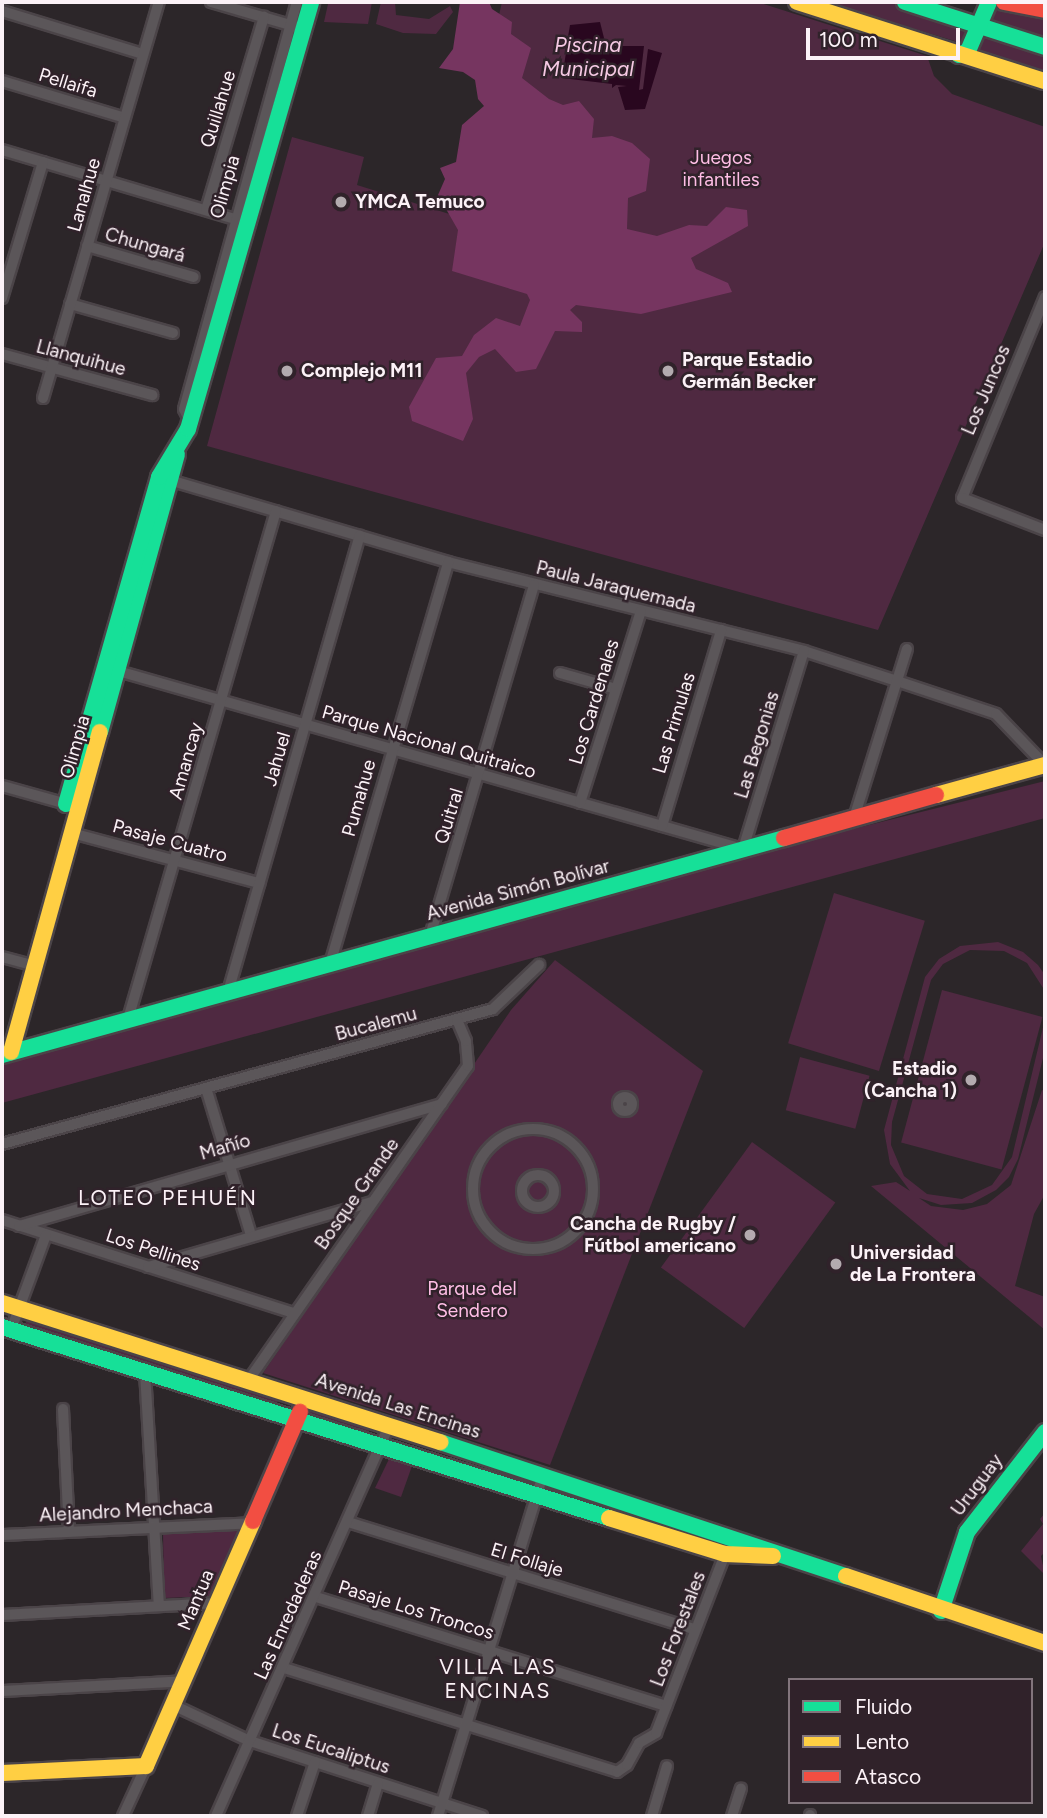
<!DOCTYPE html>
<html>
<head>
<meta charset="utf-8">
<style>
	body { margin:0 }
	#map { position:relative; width:1047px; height:1818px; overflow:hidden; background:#2c2629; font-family:Figtree,sans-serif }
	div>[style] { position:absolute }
	.green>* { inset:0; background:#4f2941; transform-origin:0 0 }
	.forest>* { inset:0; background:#763560 }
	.water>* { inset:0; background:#29071f }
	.roads { filter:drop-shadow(2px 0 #4b4448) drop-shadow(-2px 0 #4b4448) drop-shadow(0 2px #4b4448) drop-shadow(0 -2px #4b4448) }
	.street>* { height:10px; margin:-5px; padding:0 5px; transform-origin:5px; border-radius:5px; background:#5b5659 }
	.street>.ring { margin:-5px; padding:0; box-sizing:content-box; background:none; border:10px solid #5b5659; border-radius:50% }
	.fast>* { height:16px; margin:-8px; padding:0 8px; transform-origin:8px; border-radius:8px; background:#16e098 }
	.slow>* { height:16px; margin:-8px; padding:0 8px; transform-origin:8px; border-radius:8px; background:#ffcf43 }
	.jam>* { height:16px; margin:-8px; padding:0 8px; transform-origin:8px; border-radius:8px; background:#f24e42 }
	.dots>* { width:19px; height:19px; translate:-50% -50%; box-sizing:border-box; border:4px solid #30222a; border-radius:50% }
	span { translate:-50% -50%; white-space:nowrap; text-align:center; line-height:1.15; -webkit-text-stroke:5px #30222a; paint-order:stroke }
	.street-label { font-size:19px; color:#fcf2f7 }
	.park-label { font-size:19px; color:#ffbee6 }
	.poi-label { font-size:19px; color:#fcf2f7; font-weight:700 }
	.left { translate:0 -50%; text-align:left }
	.right { translate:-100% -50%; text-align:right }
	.water-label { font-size:21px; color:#f6c9e4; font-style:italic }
	.neighbourhood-label { font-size:21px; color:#fcf2f7; letter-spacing:2px }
	.frame { position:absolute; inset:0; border:4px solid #fcf2f7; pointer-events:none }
	.legend { position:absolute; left:788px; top:1678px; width:245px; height:126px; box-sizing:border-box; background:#30222a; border:2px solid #82757c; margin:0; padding:9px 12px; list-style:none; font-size:21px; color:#fcf2f7 }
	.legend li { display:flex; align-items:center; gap:14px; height:35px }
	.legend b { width:35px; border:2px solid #82757c }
	.scale { position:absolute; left:806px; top:28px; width:154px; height:32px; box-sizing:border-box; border:4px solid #fcf2f7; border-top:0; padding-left:9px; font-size:21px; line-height:24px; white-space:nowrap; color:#fcf2f7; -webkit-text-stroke:5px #30222a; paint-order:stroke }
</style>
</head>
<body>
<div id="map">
	<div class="green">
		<div style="clip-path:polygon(334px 2px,372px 2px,368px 24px,324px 22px,328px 4px)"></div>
		<div style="clip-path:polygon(381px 2px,395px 2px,396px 15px,429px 19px,450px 6px,453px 12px,436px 34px,403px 33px,376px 24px)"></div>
		<div style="clip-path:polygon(502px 2px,757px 2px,927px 56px,934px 76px,952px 94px,1045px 127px,1045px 242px,878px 630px,207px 446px,292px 137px,364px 157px,357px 185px,462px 218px,506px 132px,488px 63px)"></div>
		<div style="clip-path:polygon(825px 2px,898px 2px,970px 24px,968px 45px)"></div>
		<div style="clip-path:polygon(993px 2px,1045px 12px,1045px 79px,969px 56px)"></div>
		<div style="clip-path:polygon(1045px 781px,1045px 818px,2px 1103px,2px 1062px,749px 855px)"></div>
		<div style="left:834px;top:893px;width:95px;height:157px;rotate:17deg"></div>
		<div style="clip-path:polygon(998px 942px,1023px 952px,1038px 965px,1045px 975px,1045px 991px,1027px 963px,1004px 951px,970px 950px,943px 964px,931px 980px,892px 1122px,891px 1145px,904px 1176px,927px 1194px,962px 1199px,992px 1185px,1012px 1157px,1045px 1019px,1045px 1050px,1018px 1159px,1009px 1177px,996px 1190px,972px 1203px,941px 1205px,919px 1198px,931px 1206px,963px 1210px,987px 1204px,1011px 1185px,1042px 1090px,1045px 1091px,1045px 1194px,1034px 1214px,1015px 1286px,1045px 1297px,1045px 1330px,871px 1186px,896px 1182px,910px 1191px,890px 1164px,884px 1130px,925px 977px,939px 959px,960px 946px)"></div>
		<div style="clip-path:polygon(555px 960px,703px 1071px,550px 1465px,263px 1373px,511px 1010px)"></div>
		<div style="left:942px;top:990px;width:104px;height:158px;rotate:15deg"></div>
		<div style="left:800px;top:1057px;width:72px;height:55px;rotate:15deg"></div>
		<div style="left:752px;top:1142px;width:103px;height:155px;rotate:36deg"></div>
		<div style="left:28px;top:1316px;width:264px;height:14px;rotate:18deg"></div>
		<div style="left:312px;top:1404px;width:62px;height:16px;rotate:18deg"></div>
		<div style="clip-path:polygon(389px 1459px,412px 1466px,401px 1497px,375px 1488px)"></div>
		<div style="clip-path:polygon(1045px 1513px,1045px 1552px,1041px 1556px,1045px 1575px,1021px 1551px,1043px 1524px,1040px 1519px)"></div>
		<div style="clip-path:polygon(238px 1529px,243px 1531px,215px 1596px,164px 1598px,163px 1531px)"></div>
	</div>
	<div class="forest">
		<div style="clip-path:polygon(460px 2px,489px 2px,492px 9px,512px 22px,511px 34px,531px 48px,522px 78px,549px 99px,563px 105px,579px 101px,594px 119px,592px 138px,612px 136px,632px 143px,650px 159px,646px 191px,628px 198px,627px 229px,657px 236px,689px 225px,707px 226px,726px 207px,747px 210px,748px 226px,691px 258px,696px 269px,728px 283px,732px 292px,641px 314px,576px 305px,570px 310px,582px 322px,582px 332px,555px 331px,536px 369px,516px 372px,495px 349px,479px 357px,466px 373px,473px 419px,463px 441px,412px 421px,409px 407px,436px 358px,462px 356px,474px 335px,496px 318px,520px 326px,530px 300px,527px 294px,452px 271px,458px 230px,438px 195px,445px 179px,440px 168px,456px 162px,462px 125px,484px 106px,478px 99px,475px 80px,463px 72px,439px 68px,453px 49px)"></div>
	</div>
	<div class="water">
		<div style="clip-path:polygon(600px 22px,606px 46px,644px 46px,639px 90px,643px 89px,648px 49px,662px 53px,645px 109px,625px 110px,618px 87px,627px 86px,616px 85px,612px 88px,612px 84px,562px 78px,568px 40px,573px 40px,568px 37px,570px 25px)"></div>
	</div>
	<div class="roads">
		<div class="street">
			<div style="left:211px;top:2px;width:90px;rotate:16.2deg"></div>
			<div style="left:2px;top:11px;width:147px;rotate:17deg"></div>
			<div style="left:2px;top:81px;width:128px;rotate:16.7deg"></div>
			<div style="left:2px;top:150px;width:249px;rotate:16.5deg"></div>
			<div style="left:206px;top:210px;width:202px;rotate:-73.3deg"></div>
			<div style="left:87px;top:246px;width:111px;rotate:16.2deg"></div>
			<div style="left:1045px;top:297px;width:217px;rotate:112.4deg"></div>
			<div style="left:962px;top:498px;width:89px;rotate:21.1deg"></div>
			<div style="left:2px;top:298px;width:142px;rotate:-73.2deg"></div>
			<div style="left:70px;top:304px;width:107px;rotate:15.7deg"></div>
			<div style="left:2px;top:354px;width:156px;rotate:15.3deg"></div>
			<div style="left:43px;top:398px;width:413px;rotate:-73.7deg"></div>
			<div style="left:190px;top:421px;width:13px;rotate:-117deg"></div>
			<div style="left:184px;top:409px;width:422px;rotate:-74.5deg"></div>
			<div style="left:166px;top:479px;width:294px;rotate:16.4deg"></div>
			<div style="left:448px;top:562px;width:367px;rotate:14deg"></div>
			<div style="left:804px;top:651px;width:98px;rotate:17.9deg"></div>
			<div style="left:897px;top:681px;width:104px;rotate:18.4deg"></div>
			<div style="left:996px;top:714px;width:71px;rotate:46.1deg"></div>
			<div style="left:111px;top:669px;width:657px;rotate:15.9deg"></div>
			<div style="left:743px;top:849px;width:207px;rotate:-72.9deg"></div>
			<div style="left:560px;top:673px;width:58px;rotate:15.9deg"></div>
			<div style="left:2px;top:786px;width:71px;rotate:15.6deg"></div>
			<div style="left:580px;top:803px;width:201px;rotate:-72.4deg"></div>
			<div style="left:854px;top:818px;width:177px;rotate:-72.6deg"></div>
			<div style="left:662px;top:826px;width:205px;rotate:-73.2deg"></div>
			<div style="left:72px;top:833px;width:194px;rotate:15deg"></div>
			<div style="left:430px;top:936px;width:366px;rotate:-73.5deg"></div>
			<div style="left:2px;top:957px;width:34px;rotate:15deg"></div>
			<div style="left:330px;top:964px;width:419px;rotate:-73.6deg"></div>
			<div style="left:228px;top:992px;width:475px;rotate:-73.9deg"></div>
			<div style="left:128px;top:1019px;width:529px;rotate:-73.76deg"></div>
			<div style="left:206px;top:1088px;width:154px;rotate:73deg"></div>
			<div class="ring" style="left:618px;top:1097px;width:4px;height:4px"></div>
			<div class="ring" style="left:473px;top:1129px;width:110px;height:110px"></div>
			<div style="left:2px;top:1144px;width:509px;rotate:-15.37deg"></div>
			<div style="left:493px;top:1009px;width:64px;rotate:-43.7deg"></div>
			<div class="ring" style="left:522px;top:1175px;width:22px;height:22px"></div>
			<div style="left:2px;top:1220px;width:306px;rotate:17.7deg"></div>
			<div style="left:19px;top:1226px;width:440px;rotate:-16.1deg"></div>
			<div style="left:148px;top:1267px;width:233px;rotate:-16.2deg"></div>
			<div style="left:11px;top:1330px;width:101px;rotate:-69.8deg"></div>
			<div style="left:145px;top:1372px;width:234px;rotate:86.6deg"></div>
			<div style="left:248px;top:1381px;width:384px;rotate:-55.1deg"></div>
			<div style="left:468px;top:1066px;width:25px;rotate:-95deg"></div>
			<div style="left:466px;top:1041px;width:23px;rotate:-113deg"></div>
			<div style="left:63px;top:1409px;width:122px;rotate:87.2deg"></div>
			<div style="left:348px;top:1522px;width:364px;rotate:17.2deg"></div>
			<div style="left:2px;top:1535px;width:250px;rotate:-2.7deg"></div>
			<div style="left:316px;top:1597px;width:367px;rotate:17.3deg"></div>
			<div style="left:2px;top:1615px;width:215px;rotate:-3.2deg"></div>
			<div style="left:284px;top:1668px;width:349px;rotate:17.3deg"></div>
			<div style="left:617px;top:1772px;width:12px;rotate:-35deg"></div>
			<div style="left:627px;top:1765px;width:25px;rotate:-61deg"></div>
			<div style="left:639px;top:1743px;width:20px;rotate:-30deg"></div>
			<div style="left:656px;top:1733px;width:197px;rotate:-68.9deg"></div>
			<div style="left:2px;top:1691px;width:182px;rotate:-3.1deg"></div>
			<div style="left:173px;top:1705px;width:85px;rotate:25.1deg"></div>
			<div style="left:250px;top:1741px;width:244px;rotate:17.9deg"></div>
			<div style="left:123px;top:1816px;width:55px;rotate:-65.3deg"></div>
			<div style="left:216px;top:1816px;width:427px;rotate:-66.1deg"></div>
			<div style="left:297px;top:1816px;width:57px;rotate:-71.6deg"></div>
			<div style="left:368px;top:1816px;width:34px;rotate:-73deg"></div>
			<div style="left:438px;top:1816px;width:357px;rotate:-72.9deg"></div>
			<div style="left:652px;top:1816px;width:52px;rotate:-73.3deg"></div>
			<div style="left:732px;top:1816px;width:29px;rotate:-72deg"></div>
			<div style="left:810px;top:1816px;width:1px;rotate:-90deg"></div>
		</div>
		<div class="fast">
			<div style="left:905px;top:2px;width:147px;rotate:17.8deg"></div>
			<div style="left:959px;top:55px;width:10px;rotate:-24deg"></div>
			<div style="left:968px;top:51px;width:53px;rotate:-66.8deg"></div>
			<div style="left:100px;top:732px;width:288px;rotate:-74.5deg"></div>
			<div style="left:66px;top:804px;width:340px;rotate:-74.1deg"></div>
			<div style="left:159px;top:477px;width:56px;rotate:-58.9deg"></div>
			<div style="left:188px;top:429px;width:444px;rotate:-73.9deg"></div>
			<div style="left:2px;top:1055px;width:812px;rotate:-15.51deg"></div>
			<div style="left:2px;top:1327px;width:636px;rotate:17.47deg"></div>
			<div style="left:440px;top:1442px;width:428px;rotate:18.3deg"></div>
			<div style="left:941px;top:1611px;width:83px;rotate:-71.8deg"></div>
			<div style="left:967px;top:1532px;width:127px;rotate:-52deg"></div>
		</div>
		<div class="slow">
			<div style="left:797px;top:2px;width:260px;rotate:17.7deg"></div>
			<div style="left:936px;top:795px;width:113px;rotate:-15.4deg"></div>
			<div style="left:11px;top:1052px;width:332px;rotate:-74.5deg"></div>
			<div style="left:2px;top:1303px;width:460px;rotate:17.6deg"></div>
			<div style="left:609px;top:1518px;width:121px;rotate:17.2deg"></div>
			<div style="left:725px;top:1554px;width:48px;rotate:2.4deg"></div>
			<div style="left:846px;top:1576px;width:210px;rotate:18.6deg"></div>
			<div style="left:2px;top:1773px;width:144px;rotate:-2.8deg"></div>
			<div style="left:146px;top:1766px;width:267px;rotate:-66.4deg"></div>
		</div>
		<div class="jam">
			<div style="left:1004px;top:2px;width:42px;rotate:11deg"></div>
			<div style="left:784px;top:838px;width:158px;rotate:-15.8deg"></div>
			<div style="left:253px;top:1521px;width:119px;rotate:-66.7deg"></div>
		</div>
	</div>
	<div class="dots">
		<div style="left:341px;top:202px;background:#b3abaf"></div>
		<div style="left:287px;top:371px;background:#b3abaf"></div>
		<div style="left:668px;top:371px;background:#b3abaf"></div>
		<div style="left:971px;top:1080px;background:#b3abaf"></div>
		<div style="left:750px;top:1235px;background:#b3abaf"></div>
		<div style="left:836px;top:1264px;background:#b3abaf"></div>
	</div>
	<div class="street-label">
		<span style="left:68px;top:83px;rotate:17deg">Pellaifa</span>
		<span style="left:218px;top:109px;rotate:-73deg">Quillahue</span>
		<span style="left:225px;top:187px;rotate:-74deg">Olimpia</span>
		<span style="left:84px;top:195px;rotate:-74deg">Lanalhue</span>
		<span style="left:145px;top:245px;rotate:16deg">Chungará</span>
		<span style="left:81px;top:358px;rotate:15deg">Llanquihue</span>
		<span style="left:986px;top:390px;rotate:-67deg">Los Juncos</span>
		<span style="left:616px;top:587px;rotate:14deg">Paula Jaraquemada</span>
		<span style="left:594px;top:702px;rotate:-73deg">Los Cardenales</span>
		<span style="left:674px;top:723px;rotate:-73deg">Las Primulas</span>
		<span style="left:429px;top:742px;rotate:16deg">Parque Nacional Quitraico</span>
		<span style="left:757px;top:745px;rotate:-73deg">Las Begonias</span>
		<span style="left:75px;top:747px;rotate:-74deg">Olimpia</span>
		<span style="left:277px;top:759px;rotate:-74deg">Jahuel</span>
		<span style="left:186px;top:761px;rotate:-74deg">Amancay</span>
		<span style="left:359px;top:798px;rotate:-74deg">Pumahue</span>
		<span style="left:449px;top:816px;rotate:-73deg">Quitral</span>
		<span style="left:170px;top:841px;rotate:15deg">Pasaje Cuatro</span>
		<span style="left:518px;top:890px;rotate:-15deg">Avenida Simón Bolívar</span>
		<span style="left:376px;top:1024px;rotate:-15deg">Bucalemu</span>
		<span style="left:225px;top:1147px;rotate:-16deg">Mañío</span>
		<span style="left:357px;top:1194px;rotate:-55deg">Bosque Grande</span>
		<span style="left:153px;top:1250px;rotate:18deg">Los Pellines</span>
		<span style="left:398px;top:1406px;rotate:18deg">Avenida Las Encinas</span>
		<span style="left:977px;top:1485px;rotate:-53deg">Uruguay</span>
		<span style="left:126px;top:1511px;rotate:-3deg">Alejandro Menchaca</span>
		<span style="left:527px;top:1560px;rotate:17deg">El Follaje</span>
		<span style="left:196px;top:1600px;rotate:-67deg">Mantua</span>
		<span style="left:416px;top:1610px;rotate:17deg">Pasaje Los Troncos</span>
		<span style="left:288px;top:1615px;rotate:-66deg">Las Enredaderas</span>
		<span style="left:678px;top:1629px;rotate:-69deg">Los Forestales</span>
		<span style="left:331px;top:1749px;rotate:18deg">Los Eucaliptus</span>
	</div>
	<div class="park-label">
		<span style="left:721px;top:169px">Juegos<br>infantiles</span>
		<span style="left:472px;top:1300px">Parque del<br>Sendero</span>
	</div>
	<div class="poi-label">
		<span class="left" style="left:355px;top:202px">YMCA Temuco</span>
		<span class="left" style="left:682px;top:371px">Parque Estadio<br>Germán Becker</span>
		<span class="left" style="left:301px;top:371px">Complejo M11</span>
		<span class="right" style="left:957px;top:1080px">Estadio<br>(Cancha 1)</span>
		<span class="right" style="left:736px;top:1235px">Cancha de Rugby /<br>Fútbol americano</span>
		<span class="left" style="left:850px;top:1264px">Universidad<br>de La Frontera</span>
	</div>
	<div class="water-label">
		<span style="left:588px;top:57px">Piscina<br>Municipal</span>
	</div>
	<div class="neighbourhood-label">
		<span style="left:168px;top:1198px">LOTEO PEHUÉN</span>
		<span style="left:498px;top:1679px">VILLA LAS<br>ENCINAS</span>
	</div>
	<div class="frame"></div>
	<ul class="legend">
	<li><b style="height:9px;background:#16e098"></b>Fluido</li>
	<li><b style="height:9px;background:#ffcf43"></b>Lento</li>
	<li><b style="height:9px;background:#f24e42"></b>Atasco</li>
	</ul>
	<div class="scale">100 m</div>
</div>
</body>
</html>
